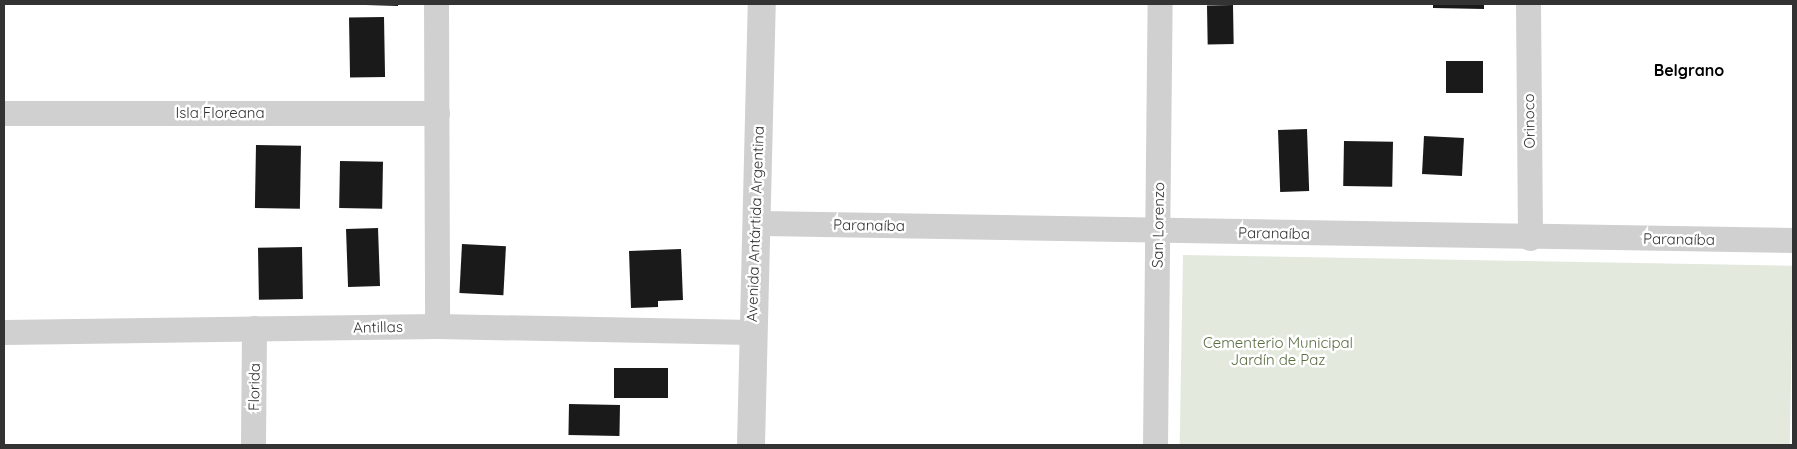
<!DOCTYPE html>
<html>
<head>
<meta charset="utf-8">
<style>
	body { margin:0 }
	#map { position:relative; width:1797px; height:449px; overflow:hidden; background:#fff; font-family:Quicksand,sans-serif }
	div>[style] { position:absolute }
	.green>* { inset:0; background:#e3e9dd; transform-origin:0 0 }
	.building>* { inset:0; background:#1a1a1a; transform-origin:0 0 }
	.minor>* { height:25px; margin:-12.5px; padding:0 12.5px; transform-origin:12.5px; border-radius:12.5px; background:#d0d0d0 }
	.tertiary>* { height:28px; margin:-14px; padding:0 14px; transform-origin:14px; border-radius:14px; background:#d0d0d0 }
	span { translate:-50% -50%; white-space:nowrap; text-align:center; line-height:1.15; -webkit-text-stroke:5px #fff; paint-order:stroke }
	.street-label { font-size:15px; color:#333 }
	.park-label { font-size:15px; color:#586d42 }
	.neighbourhood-label { font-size:16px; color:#000; font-weight:700 }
	.frame { position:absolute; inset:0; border:5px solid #333; pointer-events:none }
</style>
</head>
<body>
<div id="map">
	<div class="green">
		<div style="left:1183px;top:255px;width:610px;height:190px;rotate:1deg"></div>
	</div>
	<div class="building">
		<div style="clip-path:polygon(366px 4px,398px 4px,398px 6px,366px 5px)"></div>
		<div style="clip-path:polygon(1433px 4px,1484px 4px,1484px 9px,1433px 8px)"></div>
		<div style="left:1233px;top:5px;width:39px;height:26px;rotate:89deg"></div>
		<div style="left:384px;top:17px;width:60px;height:35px;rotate:89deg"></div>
		<div style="left:1446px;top:61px;width:37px;height:32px"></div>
		<div style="left:1307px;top:129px;width:62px;height:29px;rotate:88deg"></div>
		<div style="left:1424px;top:136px;width:40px;height:38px;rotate:3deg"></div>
		<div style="left:1344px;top:141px;width:49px;height:45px;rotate:1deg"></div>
		<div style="left:256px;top:145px;width:45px;height:63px;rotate:1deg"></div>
		<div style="left:340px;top:161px;width:43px;height:47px;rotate:1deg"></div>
		<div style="left:378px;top:228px;width:58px;height:32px;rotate:88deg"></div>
		<div style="left:462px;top:244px;width:44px;height:49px;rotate:3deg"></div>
		<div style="left:302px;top:247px;width:52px;height:44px;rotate:89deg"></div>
		<div style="clip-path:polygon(681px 249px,683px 300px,658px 301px,658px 307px,631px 308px,629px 251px)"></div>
		<div style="left:668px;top:368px;width:30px;height:54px;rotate:90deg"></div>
		<div style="left:569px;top:404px;width:51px;height:31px;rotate:1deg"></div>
	</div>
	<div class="minor">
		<div style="left:436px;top:4px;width:322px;rotate:89.8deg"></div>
		<div style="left:1528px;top:4px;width:234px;rotate:89.5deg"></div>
		<div style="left:4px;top:113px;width:433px"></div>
		<div style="left:755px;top:223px;width:1038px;rotate:0.94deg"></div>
		<div style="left:4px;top:332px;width:433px;rotate:-0.8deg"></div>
		<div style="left:437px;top:326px;width:315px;rotate:1.1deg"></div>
		<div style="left:253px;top:445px;width:117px;rotate:-89.5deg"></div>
		<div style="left:1155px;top:445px;width:441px;rotate:-89.4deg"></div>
	</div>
	<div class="tertiary">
		<div style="left:751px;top:445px;width:441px;rotate:-88.6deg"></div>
	</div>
	<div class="street-label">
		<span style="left:220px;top:113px">Isla Floreana</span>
		<span style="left:1529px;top:121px;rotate:-91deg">Orinoco</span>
		<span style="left:755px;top:224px;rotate:-88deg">Avenida Antártida Argentina</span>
		<span style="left:869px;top:225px;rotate:1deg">Paranaíba</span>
		<span style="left:1158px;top:225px;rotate:-89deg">San Lorenzo</span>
		<span style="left:1274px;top:233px;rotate:1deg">Paranaíba</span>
		<span style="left:1679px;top:239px;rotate:1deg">Paranaíba</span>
		<span style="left:378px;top:327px;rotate:-1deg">Antillas</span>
		<span style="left:254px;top:387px;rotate:-89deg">Florida</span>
	</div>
	<div class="park-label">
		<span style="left:1278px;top:351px">Cementerio Municipal<br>Jardín de Paz</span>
	</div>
	<div class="neighbourhood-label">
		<span style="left:1689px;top:70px">Belgrano</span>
	</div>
	<div class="frame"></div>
</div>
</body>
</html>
